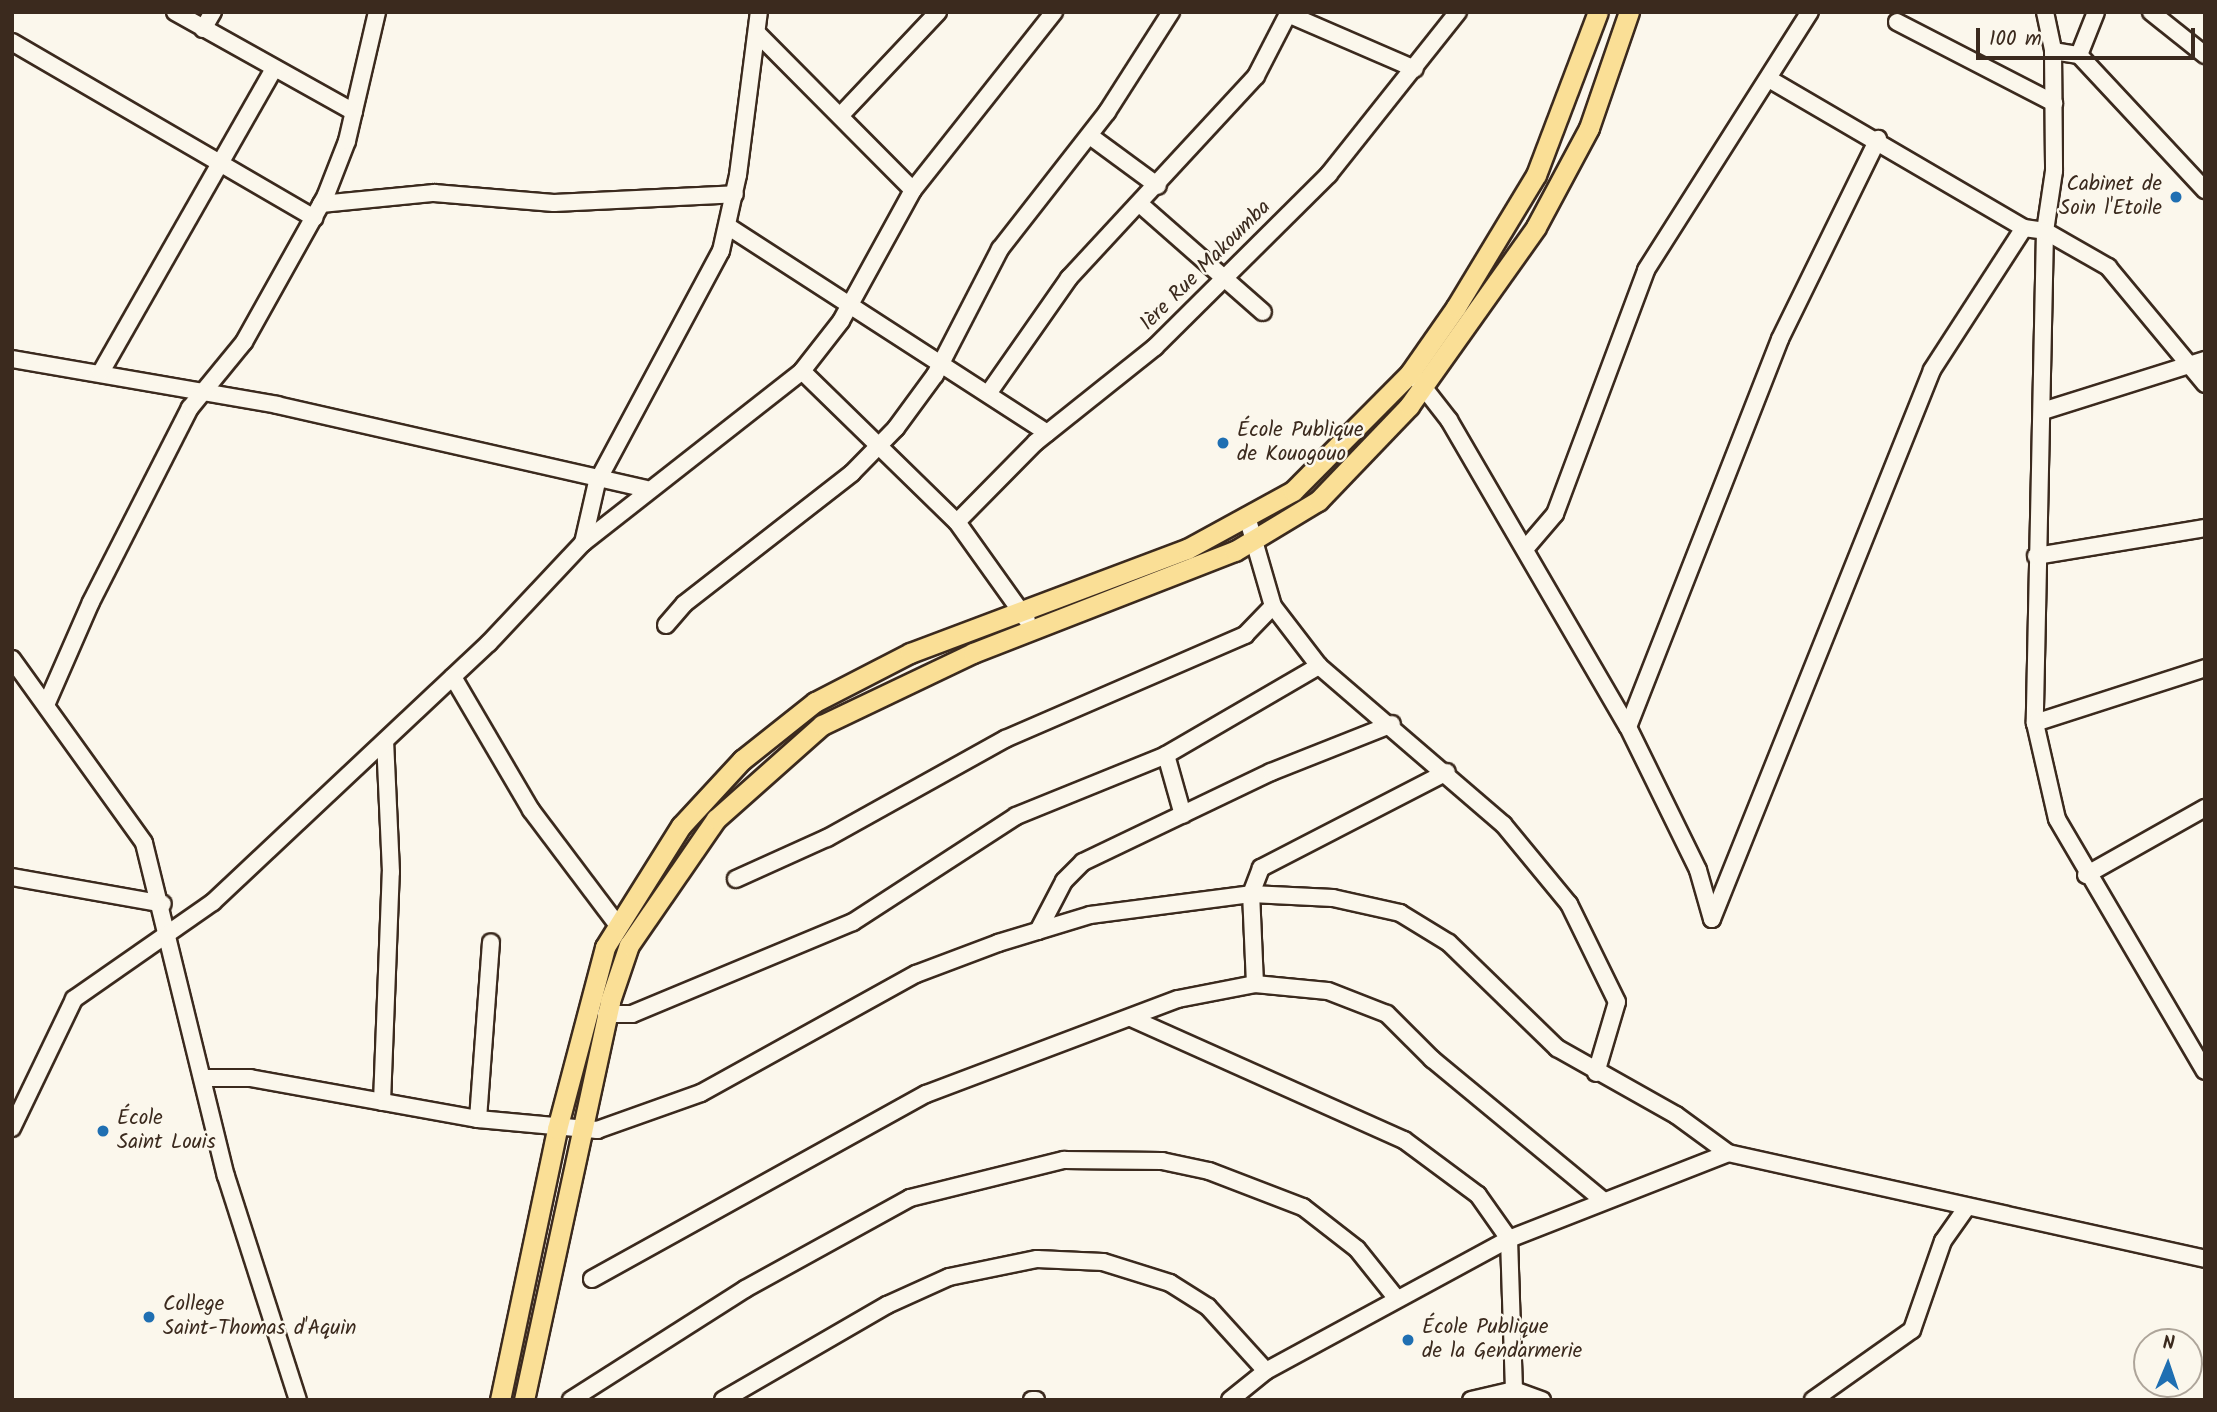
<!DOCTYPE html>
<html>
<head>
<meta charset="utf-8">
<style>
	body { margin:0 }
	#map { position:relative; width:2217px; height:1412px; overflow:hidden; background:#fbf7ec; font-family:Kalam,sans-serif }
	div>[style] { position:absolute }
	.roads { filter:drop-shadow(2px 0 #3b2a1e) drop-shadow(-2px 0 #3b2a1e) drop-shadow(0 2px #3b2a1e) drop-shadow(0 -2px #3b2a1e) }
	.minor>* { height:16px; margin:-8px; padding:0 8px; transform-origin:8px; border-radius:8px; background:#fbf7ec }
	.major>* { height:19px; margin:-9.5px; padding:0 9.5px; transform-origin:9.5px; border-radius:9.5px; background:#fadf96 }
	.dots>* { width:19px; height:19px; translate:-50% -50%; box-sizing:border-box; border:4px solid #fbf7ec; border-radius:50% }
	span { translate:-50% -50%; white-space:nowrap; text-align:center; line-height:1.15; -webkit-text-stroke:5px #fbf7ec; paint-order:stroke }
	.poi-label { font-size:21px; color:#3b2a1e }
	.right { translate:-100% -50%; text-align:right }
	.left { translate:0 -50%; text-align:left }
	.street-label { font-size:21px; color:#3b2a1e }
	.frame { position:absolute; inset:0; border:14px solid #3b2a1e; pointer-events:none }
	.north { position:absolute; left:2133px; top:1328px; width:70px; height:70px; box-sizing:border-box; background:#fbf7ec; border:2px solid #aea59a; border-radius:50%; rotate:2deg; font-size:19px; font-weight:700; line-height:28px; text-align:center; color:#3b2a1e }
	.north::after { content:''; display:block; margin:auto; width:24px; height:32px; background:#1f6fb2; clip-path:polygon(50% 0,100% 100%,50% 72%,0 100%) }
	.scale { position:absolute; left:1976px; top:28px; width:219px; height:32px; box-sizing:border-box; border:4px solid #3b2a1e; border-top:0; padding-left:9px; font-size:21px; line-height:24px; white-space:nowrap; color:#3b2a1e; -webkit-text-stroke:5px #fbf7ec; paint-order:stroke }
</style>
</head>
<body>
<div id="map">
	<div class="roads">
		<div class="minor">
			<div style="left:175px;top:12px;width:205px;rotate:29.2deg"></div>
			<div style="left:2045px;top:12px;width:40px;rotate:78deg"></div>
			<div style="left:2053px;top:51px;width:120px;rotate:89.5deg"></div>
			<div style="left:2054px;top:171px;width:61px;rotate:98.5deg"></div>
			<div style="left:2045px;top:231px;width:492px;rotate:91.2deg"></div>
			<div style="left:2035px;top:723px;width:98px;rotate:77.1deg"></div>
			<div style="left:2057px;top:819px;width:292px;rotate:59.6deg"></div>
			<div style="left:2151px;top:12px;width:69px;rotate:38.5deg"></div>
			<div style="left:1288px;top:14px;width:138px;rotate:23.4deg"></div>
			<div style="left:1897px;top:22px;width:177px;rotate:27.3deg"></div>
			<div style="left:203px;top:29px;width:20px;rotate:-60deg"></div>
			<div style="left:758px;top:34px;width:220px;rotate:45.2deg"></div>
			<div style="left:12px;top:42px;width:350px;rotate:30.2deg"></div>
			<div style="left:2053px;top:51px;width:26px;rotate:9deg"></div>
			<div style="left:2079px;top:55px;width:185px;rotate:47deg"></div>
			<div style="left:2079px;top:55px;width:46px;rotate:-68.4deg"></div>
			<div style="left:1769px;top:79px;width:295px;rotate:30.3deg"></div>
			<div style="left:2024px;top:228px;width:21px;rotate:8deg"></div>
			<div style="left:2045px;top:231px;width:73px;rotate:29.7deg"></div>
			<div style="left:2108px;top:267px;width:152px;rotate:50.3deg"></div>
			<div style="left:840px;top:116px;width:143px;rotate:-46.7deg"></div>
			<div style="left:1090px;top:136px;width:84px;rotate:36.3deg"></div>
			<div style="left:321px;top:204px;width:114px;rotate:-5.6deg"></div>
			<div style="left:434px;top:193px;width:120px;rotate:4.8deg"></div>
			<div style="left:554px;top:203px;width:181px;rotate:-2.8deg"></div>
			<div style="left:1141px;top:205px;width:162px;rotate:41.3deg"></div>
			<div style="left:729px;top:227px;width:379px;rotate:32.9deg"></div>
			<div style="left:12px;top:359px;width:269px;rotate:9.8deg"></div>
			<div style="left:277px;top:405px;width:378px;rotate:12.8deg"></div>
			<div style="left:802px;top:371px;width:216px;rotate:44.3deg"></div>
			<div style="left:957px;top:522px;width:120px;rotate:54.5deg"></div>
			<div style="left:101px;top:372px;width:348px;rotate:-60.3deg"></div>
			<div style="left:1417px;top:379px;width:52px;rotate:52deg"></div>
			<div style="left:1449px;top:420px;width:355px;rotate:59.8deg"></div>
			<div style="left:1628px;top:727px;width:159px;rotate:63.9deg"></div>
			<div style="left:1698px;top:870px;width:51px;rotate:74.1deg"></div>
			<div style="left:1712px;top:919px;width:591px;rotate:-68.16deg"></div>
			<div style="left:1932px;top:370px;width:169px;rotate:-57.1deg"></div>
			<div style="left:990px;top:391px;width:138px;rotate:-55deg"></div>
			<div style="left:1069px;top:278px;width:275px;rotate:-47.2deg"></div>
			<div style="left:1256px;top:76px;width:72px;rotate:-62.7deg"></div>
			<div style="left:2046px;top:410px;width:167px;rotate:-17.5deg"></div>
			<div style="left:1248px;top:520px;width:90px;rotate:73.8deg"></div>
			<div style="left:1273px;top:606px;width:76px;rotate:52.5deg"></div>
			<div style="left:1319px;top:666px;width:243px;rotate:40.7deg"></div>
			<div style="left:1503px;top:824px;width:104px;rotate:50.5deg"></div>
			<div style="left:1569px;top:904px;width:109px;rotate:63.9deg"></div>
			<div style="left:1617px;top:1002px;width:74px;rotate:106.5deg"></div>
			<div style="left:957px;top:522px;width:112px;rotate:-45.4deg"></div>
			<div style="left:1036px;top:442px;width:152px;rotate:-38.6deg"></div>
			<div style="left:1155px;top:347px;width:245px;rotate:-44.8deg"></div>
			<div style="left:1329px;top:174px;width:207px;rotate:-51.5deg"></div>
			<div style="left:583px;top:543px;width:63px;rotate:-77.1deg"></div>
			<div style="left:597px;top:482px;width:262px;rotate:-61.8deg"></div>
			<div style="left:721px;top:251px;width:78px;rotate:-77.4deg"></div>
			<div style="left:738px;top:175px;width:164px;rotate:-82.7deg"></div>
			<div style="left:1525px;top:549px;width:46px;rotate:-49.4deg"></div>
			<div style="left:1555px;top:514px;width:260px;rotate:-69.5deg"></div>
			<div style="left:1646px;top:270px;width:306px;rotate:-57.6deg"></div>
			<div style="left:2036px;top:556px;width:171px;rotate:-9.4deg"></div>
			<div style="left:666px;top:625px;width:28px;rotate:-49deg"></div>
			<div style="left:684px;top:604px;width:213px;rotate:-37.9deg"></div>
			<div style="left:852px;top:473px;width:63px;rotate:-45.6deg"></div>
			<div style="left:896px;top:428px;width:66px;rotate:-53.7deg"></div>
			<div style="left:935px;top:375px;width:142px;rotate:-62.7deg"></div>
			<div style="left:1000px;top:249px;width:174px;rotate:-52deg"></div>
			<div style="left:1107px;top:112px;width:119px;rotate:-57.4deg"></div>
			<div style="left:12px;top:659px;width:226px;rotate:54.3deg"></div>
			<div style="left:144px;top:843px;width:343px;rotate:76.2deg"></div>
			<div style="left:226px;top:1176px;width:235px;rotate:72.2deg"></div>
			<div style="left:453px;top:677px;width:154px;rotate:59.6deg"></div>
			<div style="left:531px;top:810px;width:143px;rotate:53deg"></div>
			<div style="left:46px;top:705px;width:112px;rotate:-66.4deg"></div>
			<div style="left:91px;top:602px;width:218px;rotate:-63deg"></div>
			<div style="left:190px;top:408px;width:85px;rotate:-50.7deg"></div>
			<div style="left:244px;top:342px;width:168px;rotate:-60.8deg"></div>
			<div style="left:326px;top:195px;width:58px;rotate:-68.7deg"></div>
			<div style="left:347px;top:141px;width:132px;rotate:-76.9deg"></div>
			<div style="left:2035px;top:723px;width:179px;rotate:-17.9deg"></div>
			<div style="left:1628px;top:727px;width:417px;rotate:-68.6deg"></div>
			<div style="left:1780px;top:339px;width:223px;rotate:-63.9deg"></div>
			<div style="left:1166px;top:755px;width:62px;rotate:74.2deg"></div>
			<div style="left:2086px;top:875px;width:137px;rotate:-29.4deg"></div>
			<div style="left:12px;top:877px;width:153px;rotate:10.1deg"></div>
			<div style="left:736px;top:879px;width:100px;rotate:-24.3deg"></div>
			<div style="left:827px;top:838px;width:204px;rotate:-29.1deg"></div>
			<div style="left:1005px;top:739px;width:262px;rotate:-23.4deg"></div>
			<div style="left:1245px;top:635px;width:40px;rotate:-46deg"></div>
			<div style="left:1038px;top:931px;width:56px;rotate:-62.5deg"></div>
			<div style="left:1064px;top:881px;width:27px;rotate:-45deg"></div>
			<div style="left:1083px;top:862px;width:208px;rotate:-25.6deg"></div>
			<div style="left:1271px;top:772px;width:130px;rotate:-21.6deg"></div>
			<div style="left:1255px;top:984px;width:90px;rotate:-92.5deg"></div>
			<div style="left:1251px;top:894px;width:28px;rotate:-69deg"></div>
			<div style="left:1261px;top:868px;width:209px;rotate:-27.3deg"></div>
			<div style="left:606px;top:1014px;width:26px"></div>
			<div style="left:632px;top:1014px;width:239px;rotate:-22.6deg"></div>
			<div style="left:853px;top:922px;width:194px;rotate:-33deg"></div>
			<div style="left:1016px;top:816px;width:162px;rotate:-22.1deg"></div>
			<div style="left:1166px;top:755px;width:177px;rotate:-30.2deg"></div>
			<div style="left:1131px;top:1018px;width:299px;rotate:24.1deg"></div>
			<div style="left:1404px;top:1140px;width:92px;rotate:36.6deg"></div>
			<div style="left:1478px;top:1195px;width:54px;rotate:54.8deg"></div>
			<div style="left:1509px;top:1239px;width:151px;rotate:88.1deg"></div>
			<div style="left:1514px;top:1390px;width:44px;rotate:166.9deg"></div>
			<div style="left:203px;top:1078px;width:47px"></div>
			<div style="left:250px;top:1078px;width:232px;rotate:10.2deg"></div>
			<div style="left:478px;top:1119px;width:120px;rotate:5.3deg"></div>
			<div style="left:597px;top:1130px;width:110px;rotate:-19.6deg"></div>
			<div style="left:701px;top:1093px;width:246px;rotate:-29deg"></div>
			<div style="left:916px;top:974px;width:88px;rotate:-20.7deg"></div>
			<div style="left:998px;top:943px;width:96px;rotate:-16.9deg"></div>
			<div style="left:1090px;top:915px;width:162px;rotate:-7.4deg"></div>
			<div style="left:1251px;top:894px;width:82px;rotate:2.8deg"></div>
			<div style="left:1333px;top:898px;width:69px;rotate:12.6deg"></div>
			<div style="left:1400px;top:913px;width:57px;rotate:31.5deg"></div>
			<div style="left:1449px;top:943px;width:151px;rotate:44.2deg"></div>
			<div style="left:1557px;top:1048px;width:137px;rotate:29.4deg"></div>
			<div style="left:1676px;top:1115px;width:64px;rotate:36.2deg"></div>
			<div style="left:382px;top:1102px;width:230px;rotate:-87.8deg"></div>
			<div style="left:391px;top:872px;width:131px;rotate:-92.6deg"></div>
			<div style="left:478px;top:1119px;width:177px;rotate:-85.8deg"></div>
			<div style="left:12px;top:1128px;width:143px;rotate:-64.3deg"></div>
			<div style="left:74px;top:999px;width:169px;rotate:-34.9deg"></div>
			<div style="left:213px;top:902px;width:378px;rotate:-43.2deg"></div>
			<div style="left:489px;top:643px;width:137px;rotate:-46.8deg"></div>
			<div style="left:583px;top:543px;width:278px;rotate:-38.1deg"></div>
			<div style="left:802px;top:371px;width:63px;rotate:-52deg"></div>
			<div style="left:841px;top:321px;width:149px;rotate:-61.2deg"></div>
			<div style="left:913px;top:190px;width:227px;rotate:-51.6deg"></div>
			<div style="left:592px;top:1279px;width:382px;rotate:-29deg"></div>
			<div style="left:926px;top:1094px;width:269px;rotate:-20.7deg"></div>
			<div style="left:1178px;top:999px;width:78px;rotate:-11deg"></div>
			<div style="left:1255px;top:984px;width:73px;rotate:5.5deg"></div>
			<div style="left:1328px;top:991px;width:63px;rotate:21.3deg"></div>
			<div style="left:1387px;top:1014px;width:64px;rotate:45deg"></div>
			<div style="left:1432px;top:1059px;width:219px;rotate:39.6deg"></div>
			<div style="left:1514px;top:1390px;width:30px;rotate:20deg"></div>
			<div style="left:571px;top:1400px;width:206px;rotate:-32.5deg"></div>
			<div style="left:745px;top:1289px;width:188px;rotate:-28.9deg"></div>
			<div style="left:910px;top:1198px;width:159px;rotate:-13.9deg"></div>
			<div style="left:1064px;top:1160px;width:98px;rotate:0.6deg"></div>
			<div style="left:1162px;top:1161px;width:48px;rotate:12deg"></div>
			<div style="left:1209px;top:1171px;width:101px;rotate:21deg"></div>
			<div style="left:1303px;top:1207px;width:68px;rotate:37.9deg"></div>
			<div style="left:1357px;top:1249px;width:64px;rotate:51.3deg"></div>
			<div style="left:723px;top:1400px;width:190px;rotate:-30.1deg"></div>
			<div style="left:887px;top:1305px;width:68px;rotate:-24.3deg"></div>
			<div style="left:949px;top:1277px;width:90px;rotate:-11.6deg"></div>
			<div style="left:1037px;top:1259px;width:66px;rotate:2.6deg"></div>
			<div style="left:1103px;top:1262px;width:70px;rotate:17.4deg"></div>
			<div style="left:1170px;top:1283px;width:45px;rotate:32.3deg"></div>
			<div style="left:1208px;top:1307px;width:86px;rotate:47.8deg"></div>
			<div style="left:1032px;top:1400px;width:4px"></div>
			<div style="left:1230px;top:1400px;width:46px;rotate:-38.9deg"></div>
			<div style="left:1266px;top:1371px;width:277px;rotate:-28.5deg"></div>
			<div style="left:1509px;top:1239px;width:235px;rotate:-21.4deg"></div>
			<div style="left:1728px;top:1153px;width:489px;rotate:12.5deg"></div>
			<div style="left:1813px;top:1400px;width:121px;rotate:-35.3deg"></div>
			<div style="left:1912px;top:1330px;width:94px;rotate:-70.8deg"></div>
			<div style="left:1943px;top:1241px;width:42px;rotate:-54.8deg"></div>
		</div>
		<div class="major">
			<div style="left:500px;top:1400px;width:277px;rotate:-78.1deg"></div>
			<div style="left:557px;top:1129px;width:188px;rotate:-75.2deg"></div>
			<div style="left:605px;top:947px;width:143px;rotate:-57.9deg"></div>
			<div style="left:681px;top:826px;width:90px;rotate:-47.3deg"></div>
			<div style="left:742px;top:760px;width:93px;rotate:-38.5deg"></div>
			<div style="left:815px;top:702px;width:107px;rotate:-27.3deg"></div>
			<div style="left:910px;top:653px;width:296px;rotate:-20.6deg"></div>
			<div style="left:1187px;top:549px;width:121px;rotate:-28.7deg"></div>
			<div style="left:1293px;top:491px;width:166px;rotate:-45.2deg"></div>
			<div style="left:1410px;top:373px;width:80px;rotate:-55.1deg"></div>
			<div style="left:1456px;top:307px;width:154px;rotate:-58.8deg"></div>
			<div style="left:1536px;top:175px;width:174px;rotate:-69.2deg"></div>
			<div style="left:524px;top:1400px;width:408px;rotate:-77.8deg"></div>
			<div style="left:610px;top:1001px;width:59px;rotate:-71.3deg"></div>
			<div style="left:629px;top:945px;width:153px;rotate:-55.4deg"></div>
			<div style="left:716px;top:819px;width:142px;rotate:-41.6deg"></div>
			<div style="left:822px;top:725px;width:167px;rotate:-25.5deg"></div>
			<div style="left:973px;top:653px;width:281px;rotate:-21.3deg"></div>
			<div style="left:1235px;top:551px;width:97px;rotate:-31.1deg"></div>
			<div style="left:1318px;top:501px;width:132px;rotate:-46.2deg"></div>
			<div style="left:1409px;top:406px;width:219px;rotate:-54.6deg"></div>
			<div style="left:1536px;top:227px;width:112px;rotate:-61.8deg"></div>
			<div style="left:1589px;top:128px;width:123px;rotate:-71deg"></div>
		</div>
	</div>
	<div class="dots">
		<div style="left:2176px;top:197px;background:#1f6fb2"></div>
		<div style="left:1223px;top:443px;background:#1f6fb2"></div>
		<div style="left:103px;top:1131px;background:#1f6fb2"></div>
		<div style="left:149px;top:1317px;background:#1f6fb2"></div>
		<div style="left:1408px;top:1340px;background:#1f6fb2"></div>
	</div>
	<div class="poi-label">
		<span class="right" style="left:2162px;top:197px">Cabinet de<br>Soin l'Etoile</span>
		<span class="left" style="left:1237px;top:443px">École Publique<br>de Kouogouo</span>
		<span class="left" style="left:117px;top:1131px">École<br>Saint Louis</span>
		<span class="left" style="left:163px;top:1317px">College<br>Saint-Thomas d'Aquin</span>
		<span class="left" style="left:1422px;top:1340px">École Publique<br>de la Gendarmerie</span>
	</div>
	<div class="street-label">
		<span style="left:1206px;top:266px;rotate:-45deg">1ère Rue Makoumba</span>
	</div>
	<div class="frame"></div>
	<div class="north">N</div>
	<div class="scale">100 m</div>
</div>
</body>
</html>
